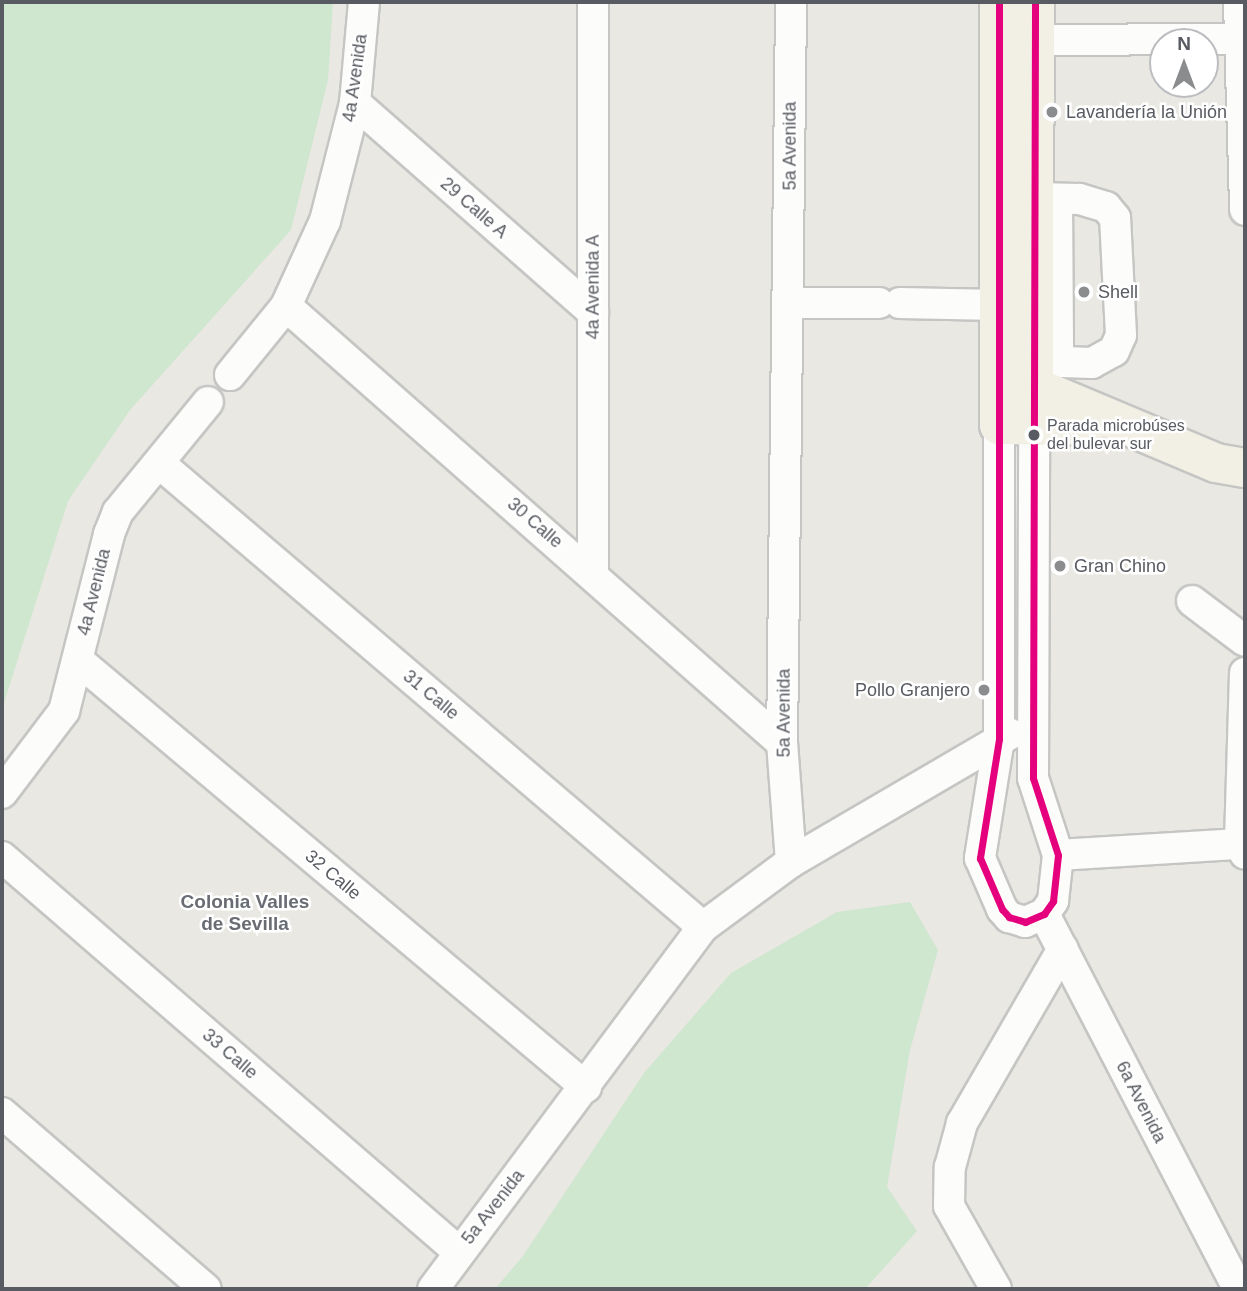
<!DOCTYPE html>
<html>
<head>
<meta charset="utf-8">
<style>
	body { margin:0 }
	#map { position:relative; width:1247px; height:1291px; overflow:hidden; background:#e9e8e2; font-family:Arial,sans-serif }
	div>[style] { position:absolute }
	.green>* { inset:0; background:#cfe6cf }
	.roads { filter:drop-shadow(2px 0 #c5c6c4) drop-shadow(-2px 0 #c5c6c4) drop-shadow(0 2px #c5c6c4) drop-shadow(0 -2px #c5c6c4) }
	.minor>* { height:30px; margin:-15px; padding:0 15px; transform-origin:15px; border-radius:15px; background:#fcfcfb }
	.major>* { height:38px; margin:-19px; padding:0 19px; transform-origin:19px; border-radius:19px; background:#f2f0e5 }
	.bus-1>* { height:7px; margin:-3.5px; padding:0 3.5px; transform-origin:3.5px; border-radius:3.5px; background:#e5007d }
	.dots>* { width:19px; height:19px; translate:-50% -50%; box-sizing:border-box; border:4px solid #fff; border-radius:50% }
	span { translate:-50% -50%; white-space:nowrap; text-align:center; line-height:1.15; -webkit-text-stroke:5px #fff; paint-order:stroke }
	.bus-label { font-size:16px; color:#585b61 }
	.left { translate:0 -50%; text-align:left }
	.street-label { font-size:18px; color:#585b61 }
	.poi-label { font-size:18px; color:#585b61 }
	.right { translate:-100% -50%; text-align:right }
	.neighbourhood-label { font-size:19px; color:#696d73; font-weight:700 }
	.frame { position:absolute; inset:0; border:4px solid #585b61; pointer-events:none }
	.north { position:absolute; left:1149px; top:28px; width:70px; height:70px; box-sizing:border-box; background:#fff; border:2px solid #bcbdc0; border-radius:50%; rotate:0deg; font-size:19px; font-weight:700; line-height:28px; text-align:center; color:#585b61 }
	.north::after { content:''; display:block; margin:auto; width:24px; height:32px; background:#8b8c8e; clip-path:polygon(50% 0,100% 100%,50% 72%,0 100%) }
</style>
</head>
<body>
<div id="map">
	<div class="green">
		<div style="clip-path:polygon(2px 2px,333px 2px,328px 80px,291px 230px,130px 410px,68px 501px,2px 709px)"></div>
		<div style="clip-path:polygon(910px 902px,938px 950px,910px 1050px,887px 1187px,917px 1231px,865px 1289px,495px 1289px,523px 1256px,644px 1073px,731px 973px,837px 912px)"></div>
	</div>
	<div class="roads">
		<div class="minor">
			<div style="left:1239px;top:2px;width:208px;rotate:88.3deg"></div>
			<div style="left:1034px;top:40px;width:211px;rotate:-0.3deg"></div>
			<div style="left:355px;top:103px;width:317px;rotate:41.3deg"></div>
			<div style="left:1057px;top:199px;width:163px;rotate:89.6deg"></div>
			<div style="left:789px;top:303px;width:90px"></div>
			<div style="left:900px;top:303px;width:98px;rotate:1.2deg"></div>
			<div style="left:286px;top:306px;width:661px;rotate:41.38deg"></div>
			<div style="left:1034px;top:361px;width:58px;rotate:2deg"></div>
			<div style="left:1092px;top:363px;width:25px;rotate:-29deg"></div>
			<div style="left:1114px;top:351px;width:17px;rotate:-66deg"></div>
			<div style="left:1121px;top:335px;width:117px;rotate:-92.9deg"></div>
			<div style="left:1115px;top:218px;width:14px;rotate:-129deg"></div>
			<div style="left:1106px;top:207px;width:28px;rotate:-163deg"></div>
			<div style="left:1079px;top:199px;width:45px;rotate:-178.7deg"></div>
			<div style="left:230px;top:375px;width:89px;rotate:-50.9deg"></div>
			<div style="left:286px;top:306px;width:94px;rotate:-65.4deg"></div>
			<div style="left:325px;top:221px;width:122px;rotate:-75.7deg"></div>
			<div style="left:355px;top:103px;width:101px;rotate:-84.9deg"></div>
			<div style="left:999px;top:425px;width:314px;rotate:90deg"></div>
			<div style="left:999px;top:739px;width:121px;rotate:99.1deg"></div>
			<div style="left:980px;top:858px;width:56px;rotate:66.7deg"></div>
			<div style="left:1002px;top:909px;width:11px;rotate:49deg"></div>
			<div style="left:1009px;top:917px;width:17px;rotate:17deg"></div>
			<div style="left:1025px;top:922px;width:21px;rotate:-23deg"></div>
			<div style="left:1044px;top:914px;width:16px;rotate:-55deg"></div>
			<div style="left:1053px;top:901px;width:46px;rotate:-83.8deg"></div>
			<div style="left:1058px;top:855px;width:81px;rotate:-108deg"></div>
			<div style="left:1033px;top:778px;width:352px;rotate:-89.8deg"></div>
			<div style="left:159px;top:463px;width:715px;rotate:40.46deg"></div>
			<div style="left:593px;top:573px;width:571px;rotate:-90deg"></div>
			<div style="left:1192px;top:601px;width:66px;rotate:37deg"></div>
			<div style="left:80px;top:662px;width:661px;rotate:40.03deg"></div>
			<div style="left:1245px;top:673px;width:171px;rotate:91.7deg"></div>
			<div style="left:1240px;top:844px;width:11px;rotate:63deg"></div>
			<div style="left:2px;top:793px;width:103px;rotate:-52.9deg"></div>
			<div style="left:64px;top:711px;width:183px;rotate:-75.7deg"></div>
			<div style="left:109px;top:534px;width:24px;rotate:-68deg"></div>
			<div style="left:118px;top:512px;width:142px;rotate:-50.7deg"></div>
			<div style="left:1058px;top:855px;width:182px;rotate:-3.5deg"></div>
			<div style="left:2px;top:857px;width:604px;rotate:40.84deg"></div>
			<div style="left:791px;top:862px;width:119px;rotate:-94.3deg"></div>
			<div style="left:782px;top:743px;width:741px;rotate:-89.3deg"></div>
			<div style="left:1044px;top:914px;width:422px;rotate:62.6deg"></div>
			<div style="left:2px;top:1113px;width:269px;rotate:40.8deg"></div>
			<div style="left:433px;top:1289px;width:452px;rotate:-53.3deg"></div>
			<div style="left:703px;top:927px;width:109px;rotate:-36.5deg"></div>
			<div style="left:791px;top:862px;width:254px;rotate:-30.3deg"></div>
			<div style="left:996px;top:1289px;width:95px;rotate:-119.5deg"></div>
			<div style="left:949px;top:1206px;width:39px;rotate:-89deg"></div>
			<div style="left:950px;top:1167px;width:46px;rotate:-74.7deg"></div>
			<div style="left:962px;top:1123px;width:201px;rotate:-59.9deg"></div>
		</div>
		<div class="major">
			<div style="left:999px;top:2px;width:423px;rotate:90deg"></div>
			<div style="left:999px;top:425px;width:66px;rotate:0.9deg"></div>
			<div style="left:1065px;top:426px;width:37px;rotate:-13deg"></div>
			<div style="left:1011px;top:384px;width:22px;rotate:5deg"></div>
			<div style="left:1033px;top:386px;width:199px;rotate:22.8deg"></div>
			<div style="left:1216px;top:463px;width:29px;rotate:10deg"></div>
			<div style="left:1034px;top:426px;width:424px;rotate:-89.9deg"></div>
		</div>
	</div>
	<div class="bus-1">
		<div style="left:999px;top:2px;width:737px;rotate:90deg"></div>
		<div style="left:999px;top:739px;width:121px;rotate:99.1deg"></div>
		<div style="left:980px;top:858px;width:56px;rotate:66.7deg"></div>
		<div style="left:1002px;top:909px;width:11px;rotate:49deg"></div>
		<div style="left:1009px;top:917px;width:17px;rotate:17deg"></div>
		<div style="left:1025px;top:922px;width:21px;rotate:-23deg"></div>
		<div style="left:1044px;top:914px;width:16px;rotate:-55deg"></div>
		<div style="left:1053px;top:901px;width:46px;rotate:-83.8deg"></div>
		<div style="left:1058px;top:855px;width:81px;rotate:-108deg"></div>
		<div style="left:1033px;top:778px;width:776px;rotate:-89.85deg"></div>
	</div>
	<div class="dots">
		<div style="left:1052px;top:112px;background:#8b8c8e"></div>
		<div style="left:1084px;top:292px;background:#8b8c8e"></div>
		<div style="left:1034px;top:435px;background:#585b61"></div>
		<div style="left:1060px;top:566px;background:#8b8c8e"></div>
		<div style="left:984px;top:690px;background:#8b8c8e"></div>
	</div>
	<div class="bus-label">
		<span class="left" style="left:1047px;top:435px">Parada microbúses<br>del bulevar sur</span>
	</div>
	<div class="street-label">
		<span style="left:355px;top:78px;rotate:-82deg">4a Avenida</span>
		<span style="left:790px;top:146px;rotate:-90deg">5a Avenida</span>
		<span style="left:474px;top:208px;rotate:41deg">29 Calle A</span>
		<span style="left:593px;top:287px;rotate:-90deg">4a Avenida A</span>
		<span style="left:535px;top:523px;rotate:41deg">30 Calle</span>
		<span style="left:94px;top:592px;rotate:-76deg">4a Avenida</span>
		<span style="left:431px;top:695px;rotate:40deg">31 Calle</span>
		<span style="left:784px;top:713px;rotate:-90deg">5a Avenida</span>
		<span style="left:333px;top:875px;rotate:40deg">32 Calle</span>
		<span style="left:230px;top:1054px;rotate:41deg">33 Calle</span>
		<span style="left:1141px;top:1102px;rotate:63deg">6a Avenida</span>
		<span style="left:493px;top:1207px;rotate:-52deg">5a Avenida</span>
	</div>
	<div class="poi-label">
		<span class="left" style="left:1066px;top:112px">Lavandería la Unión</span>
		<span class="left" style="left:1098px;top:292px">Shell</span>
		<span class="left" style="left:1074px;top:566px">Gran Chino</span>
		<span class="right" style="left:970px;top:690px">Pollo Granjero</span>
	</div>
	<div class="neighbourhood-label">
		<span style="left:245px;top:913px">Colonia Valles<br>de Sevilla</span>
	</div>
	<div class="frame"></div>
	<div class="north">N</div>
</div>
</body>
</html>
